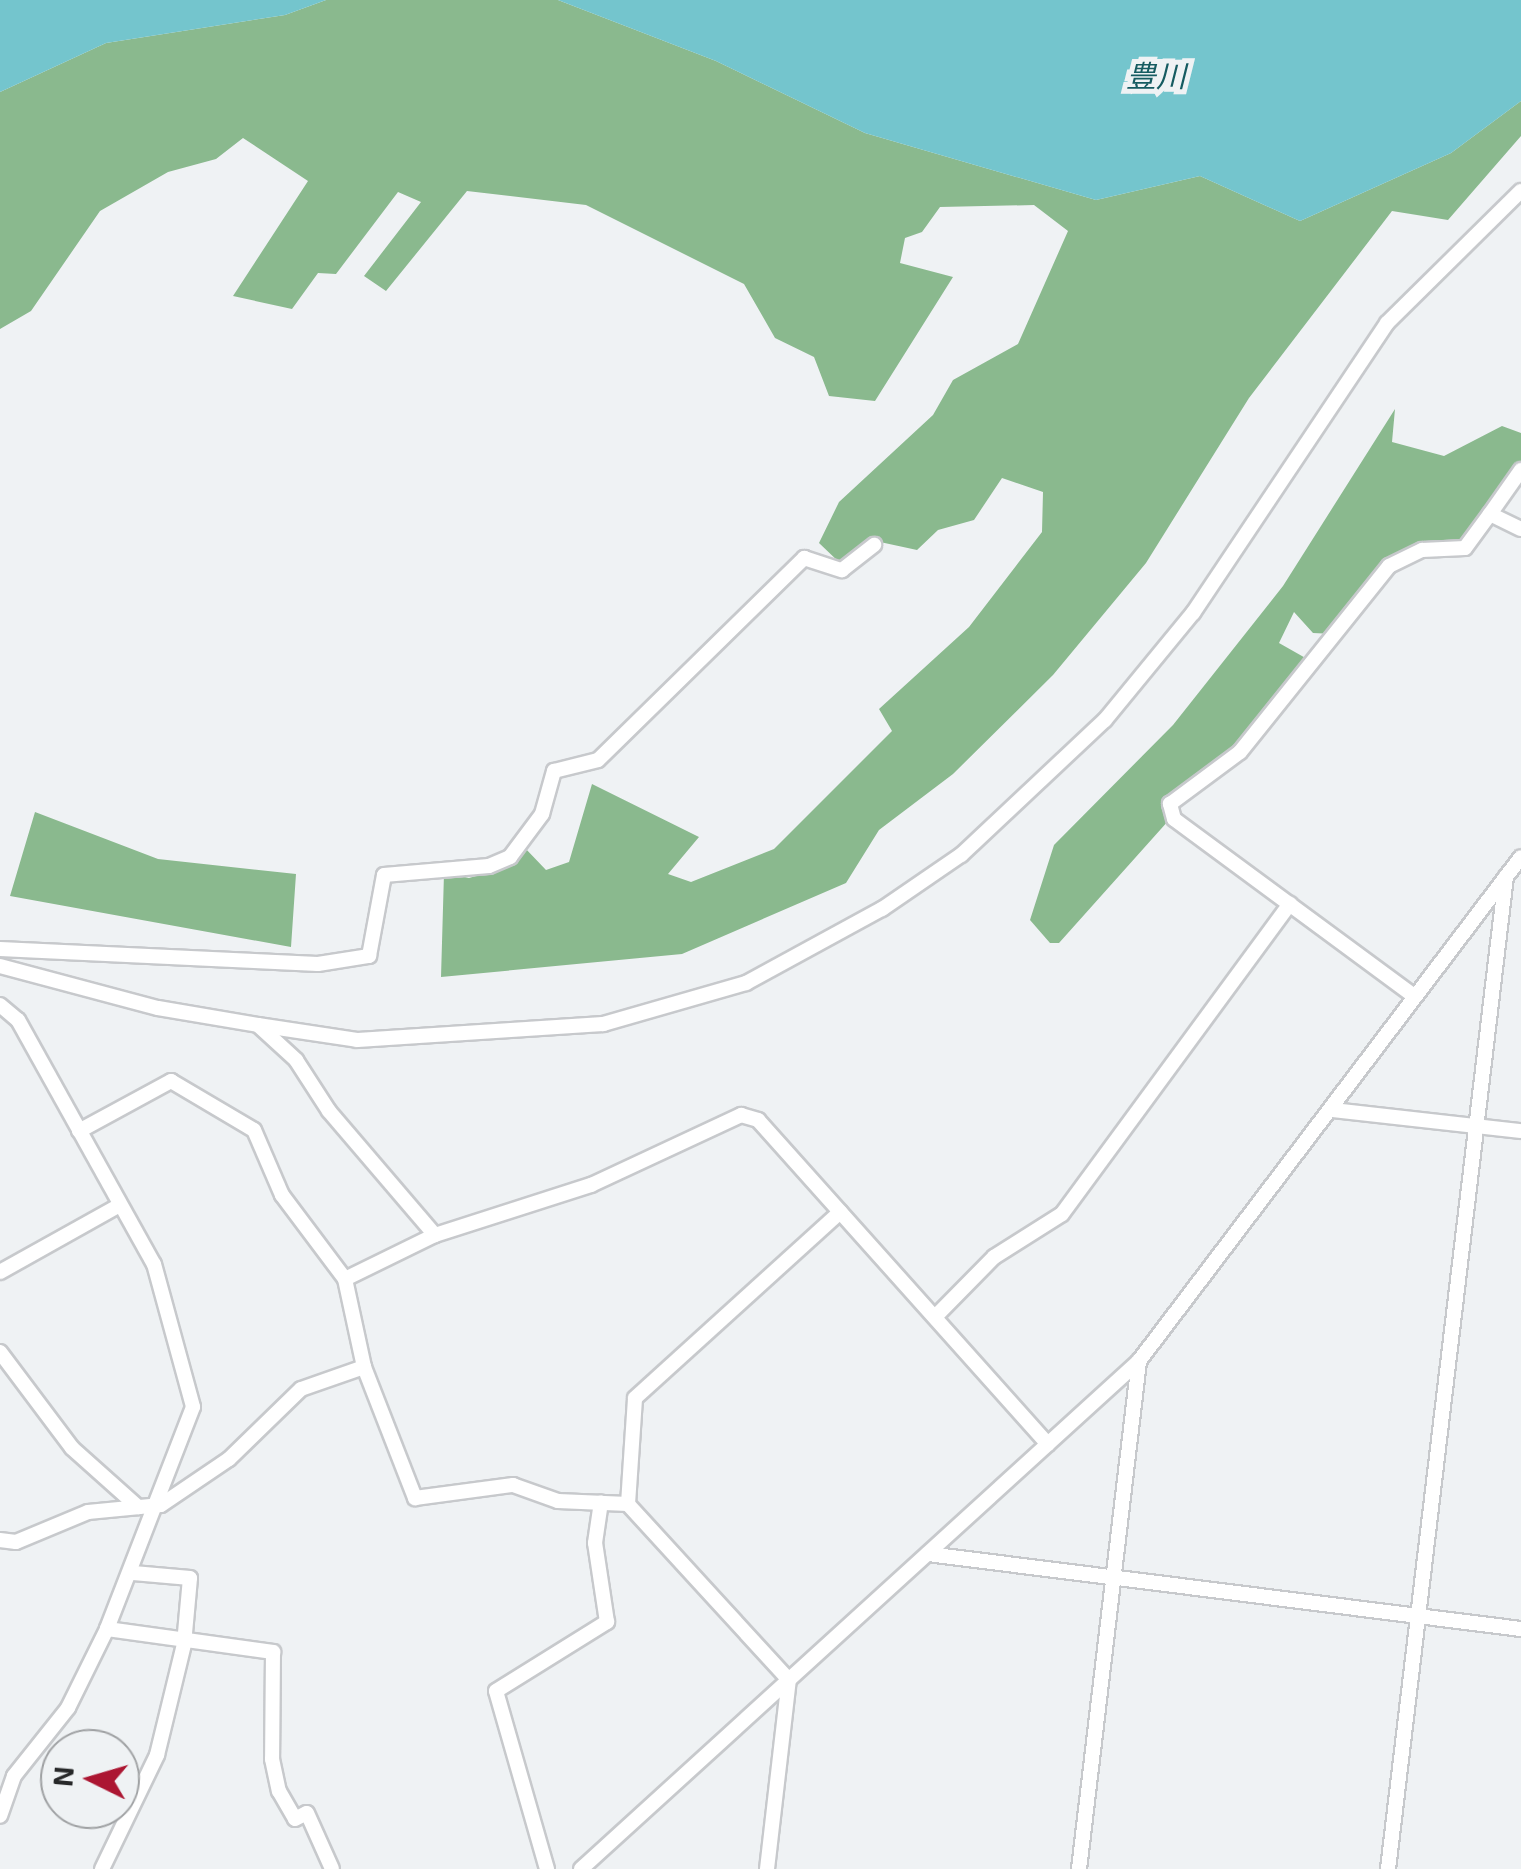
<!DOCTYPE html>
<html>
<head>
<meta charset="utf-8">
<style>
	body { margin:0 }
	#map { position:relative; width:1521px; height:1869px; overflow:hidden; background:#eff2f4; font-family:"Exo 2","Noto Sans JP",sans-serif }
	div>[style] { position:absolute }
	.forest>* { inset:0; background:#8ab98e }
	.water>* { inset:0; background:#74c5cd }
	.roads { filter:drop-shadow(2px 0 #c7c9cc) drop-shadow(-2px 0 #c7c9cc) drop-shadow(0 2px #c7c9cc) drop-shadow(0 -2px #c7c9cc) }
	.minor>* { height:14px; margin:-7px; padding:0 7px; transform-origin:7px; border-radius:7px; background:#fff }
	span { translate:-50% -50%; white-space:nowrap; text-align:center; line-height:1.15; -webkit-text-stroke:10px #eff2f4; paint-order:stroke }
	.water-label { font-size:30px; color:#165b61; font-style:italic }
	.north { position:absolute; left:40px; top:1729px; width:100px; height:100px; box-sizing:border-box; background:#eff2f4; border:2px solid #9fa1a3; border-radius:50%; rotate:275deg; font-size:28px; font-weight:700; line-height:40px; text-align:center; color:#272829 }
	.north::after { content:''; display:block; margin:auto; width:35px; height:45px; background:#ac1632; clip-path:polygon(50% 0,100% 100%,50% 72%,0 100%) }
</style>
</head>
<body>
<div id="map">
	<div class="forest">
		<div style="clip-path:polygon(326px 0,558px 0,716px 61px,865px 133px,1096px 200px,1200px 176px,1300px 221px,1451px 153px,1521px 101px,1521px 136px,1448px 220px,1392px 211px,1249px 398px,1146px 563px,1053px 675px,953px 774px,879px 830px,846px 883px,682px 954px,441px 977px,444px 873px,469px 878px,504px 868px,524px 847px,546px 870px,569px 862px,592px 784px,699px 837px,668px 874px,691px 882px,774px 849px,892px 731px,879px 709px,969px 627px,1042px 532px,1043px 492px,1002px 478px,974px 520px,938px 530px,917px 550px,880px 542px,841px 564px,819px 543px,839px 502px,933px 415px,953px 380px,1018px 344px,1068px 231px,1034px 205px,940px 207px,922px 232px,905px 238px,900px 263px,953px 277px,875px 401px,829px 396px,814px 357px,775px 338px,744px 284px,586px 205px,467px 191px,386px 291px,364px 276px,421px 202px,398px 192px,336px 274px,318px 273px,292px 309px,233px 296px,308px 181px,243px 138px,216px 159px,168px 172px,100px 211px,31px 311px,0 329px,0 92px,106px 43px,285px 15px)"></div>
		<div style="clip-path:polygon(1395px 409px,1392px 442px,1444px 456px,1502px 426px,1521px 433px,1521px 466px,1468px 545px,1409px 550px,1334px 634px,1313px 633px,1294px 612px,1279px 643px,1309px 660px,1237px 750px,1189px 785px,1169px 820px,1059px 943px,1050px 943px,1030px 920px,1054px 845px,1173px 725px,1283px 586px)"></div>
		<div style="clip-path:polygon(35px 812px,158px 859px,296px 874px,291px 947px,10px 896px)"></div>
	</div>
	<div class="water">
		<div style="clip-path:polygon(0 0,326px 0,285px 15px,106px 43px,0 92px)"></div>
		<div style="clip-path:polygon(558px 0,1521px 0,1521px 101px,1451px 153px,1300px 221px,1200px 176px,1096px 200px,865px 133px,716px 61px)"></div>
	</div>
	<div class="roads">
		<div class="minor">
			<div style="left:1490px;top:514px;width:54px;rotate:-54.8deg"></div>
			<div style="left:0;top:949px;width:318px;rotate:2.7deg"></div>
			<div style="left:318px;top:964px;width:52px;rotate:-8.9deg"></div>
			<div style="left:369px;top:956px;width:82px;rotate:-79.5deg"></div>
			<div style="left:384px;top:875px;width:105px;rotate:-4.9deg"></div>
			<div style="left:489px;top:866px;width:23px;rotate:-23deg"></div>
			<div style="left:510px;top:857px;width:54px;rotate:-53.3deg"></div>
			<div style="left:542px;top:814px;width:45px;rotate:-74.4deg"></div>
			<div style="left:554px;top:771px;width:45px;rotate:-14deg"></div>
			<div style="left:598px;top:760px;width:289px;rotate:-44.4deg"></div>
			<div style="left:804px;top:558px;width:40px;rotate:18deg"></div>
			<div style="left:842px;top:570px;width:41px;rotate:-38deg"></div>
			<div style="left:0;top:966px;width:163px;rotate:14.9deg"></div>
			<div style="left:158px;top:1008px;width:101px;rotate:9.6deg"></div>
			<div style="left:258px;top:1025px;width:52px;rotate:42.6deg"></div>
			<div style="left:296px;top:1060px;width:61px;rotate:57.1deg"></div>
			<div style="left:329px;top:1111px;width:163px;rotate:49.5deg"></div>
			<div style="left:1414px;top:996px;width:298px;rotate:-143.6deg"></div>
			<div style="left:1174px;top:819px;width:16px;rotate:-105deg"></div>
			<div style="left:1170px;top:804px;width:87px;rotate:-36.6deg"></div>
			<div style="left:1240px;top:752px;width:238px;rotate:-51.3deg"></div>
			<div style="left:1389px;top:566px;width:37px;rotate:-26deg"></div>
			<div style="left:1422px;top:550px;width:43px;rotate:-2.7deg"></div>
			<div style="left:1465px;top:548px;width:42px;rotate:-53.7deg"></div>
			<div style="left:1490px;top:514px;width:34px;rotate:26deg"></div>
			<div style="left:0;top:1005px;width:23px;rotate:40deg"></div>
			<div style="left:18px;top:1020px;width:279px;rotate:60.9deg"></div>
			<div style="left:154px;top:1264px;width:148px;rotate:74.7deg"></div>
			<div style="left:193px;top:1407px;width:238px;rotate:111.2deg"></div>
			<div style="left:107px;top:1629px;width:88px;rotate:116.3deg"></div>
			<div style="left:68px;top:1708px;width:87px;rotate:128.5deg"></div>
			<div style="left:14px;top:1776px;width:42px;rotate:109.3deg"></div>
			<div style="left:258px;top:1025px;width:100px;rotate:8.6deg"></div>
			<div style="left:357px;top:1040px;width:247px;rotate:-3.7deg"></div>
			<div style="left:603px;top:1024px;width:149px;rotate:-16deg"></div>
			<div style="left:746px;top:983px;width:155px;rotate:-28.6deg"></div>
			<div style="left:882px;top:909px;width:96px;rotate:-34.4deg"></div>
			<div style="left:961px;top:855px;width:197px;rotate:-43.2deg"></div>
			<div style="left:1105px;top:720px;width:139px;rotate:-50.6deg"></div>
			<div style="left:1193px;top:613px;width:349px;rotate:-56.2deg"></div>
			<div style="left:1387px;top:323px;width:188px;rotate:-44.6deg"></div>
			<div style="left:1333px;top:1110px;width:189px;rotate:6.4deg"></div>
			<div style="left:79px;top:1131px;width:105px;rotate:-28.5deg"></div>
			<div style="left:171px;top:1081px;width:96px;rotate:30.6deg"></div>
			<div style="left:254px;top:1130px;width:71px;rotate:66.7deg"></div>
			<div style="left:282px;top:1195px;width:105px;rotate:53.1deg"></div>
			<div style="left:345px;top:1279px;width:90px;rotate:77.8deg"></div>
			<div style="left:364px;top:1367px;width:141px;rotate:68.7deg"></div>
			<div style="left:415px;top:1498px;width:99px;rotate:-7.6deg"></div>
			<div style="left:513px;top:1485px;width:48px;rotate:19.6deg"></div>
			<div style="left:558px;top:1501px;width:70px;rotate:2.5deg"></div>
			<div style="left:0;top:1272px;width:137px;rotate:-29.2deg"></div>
			<div style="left:345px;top:1279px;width:100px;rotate:-26.1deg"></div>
			<div style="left:435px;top:1235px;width:164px;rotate:-17.8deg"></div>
			<div style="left:591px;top:1185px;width:166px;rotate:-25deg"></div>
			<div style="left:741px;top:1115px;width:18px;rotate:16deg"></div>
			<div style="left:758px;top:1120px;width:435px;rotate:48.2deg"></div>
			<div style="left:935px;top:1317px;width:84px;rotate:-45.5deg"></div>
			<div style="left:994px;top:1257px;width:80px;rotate:-32.3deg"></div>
			<div style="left:1062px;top:1214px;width:385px;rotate:-53.7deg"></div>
			<div style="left:0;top:1352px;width:120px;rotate:53.1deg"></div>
			<div style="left:72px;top:1448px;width:89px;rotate:41.8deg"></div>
			<div style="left:0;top:1540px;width:16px;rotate:7deg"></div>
			<div style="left:16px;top:1542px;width:78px;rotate:-22.6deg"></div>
			<div style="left:88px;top:1512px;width:73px;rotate:-5.5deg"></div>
			<div style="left:161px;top:1505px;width:82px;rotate:-34.1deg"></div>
			<div style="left:229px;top:1459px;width:100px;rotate:-44.2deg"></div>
			<div style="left:301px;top:1389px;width:67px;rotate:-19.2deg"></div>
			<div style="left:928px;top:1554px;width:598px;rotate:7.21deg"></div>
			<div style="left:107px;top:1629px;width:168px;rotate:7.9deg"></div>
			<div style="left:273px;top:1652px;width:107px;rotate:90.5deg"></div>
			<div style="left:272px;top:1759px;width:33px;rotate:78deg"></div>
			<div style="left:279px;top:1791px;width:32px;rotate:60deg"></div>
			<div style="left:295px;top:1819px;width:13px;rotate:-27deg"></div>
			<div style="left:307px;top:1813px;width:61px;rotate:65.9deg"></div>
			<div style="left:102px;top:1869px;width:127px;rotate:-64.2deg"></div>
			<div style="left:157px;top:1755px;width:114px;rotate:-76.3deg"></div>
			<div style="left:184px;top:1644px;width:66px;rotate:-84.8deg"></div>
			<div style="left:190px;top:1578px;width:57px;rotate:-175deg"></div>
			<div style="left:547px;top:1869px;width:185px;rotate:-106deg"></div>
			<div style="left:496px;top:1691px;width:131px;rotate:-31.9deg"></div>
			<div style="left:607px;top:1622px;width:80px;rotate:-98.6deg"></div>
			<div style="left:595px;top:1543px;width:41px;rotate:-81.7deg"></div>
			<div style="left:581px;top:1869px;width:755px;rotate:-42.31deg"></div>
			<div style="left:1139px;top:1361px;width:632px;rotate:-52.84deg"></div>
			<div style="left:767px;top:1869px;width:190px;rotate:-83.4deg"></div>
			<div style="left:789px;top:1680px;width:239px;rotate:-132.5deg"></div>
			<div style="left:628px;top:1504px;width:106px;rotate:-86.2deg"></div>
			<div style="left:635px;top:1398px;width:277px;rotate:-42.2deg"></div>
			<div style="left:1079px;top:1869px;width:512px;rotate:-83.26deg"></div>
			<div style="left:1388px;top:1869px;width:999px;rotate:-83.22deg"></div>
		</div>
	</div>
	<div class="water-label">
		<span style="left:1156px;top:75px">豊川</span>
	</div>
	<div class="north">N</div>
</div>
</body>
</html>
